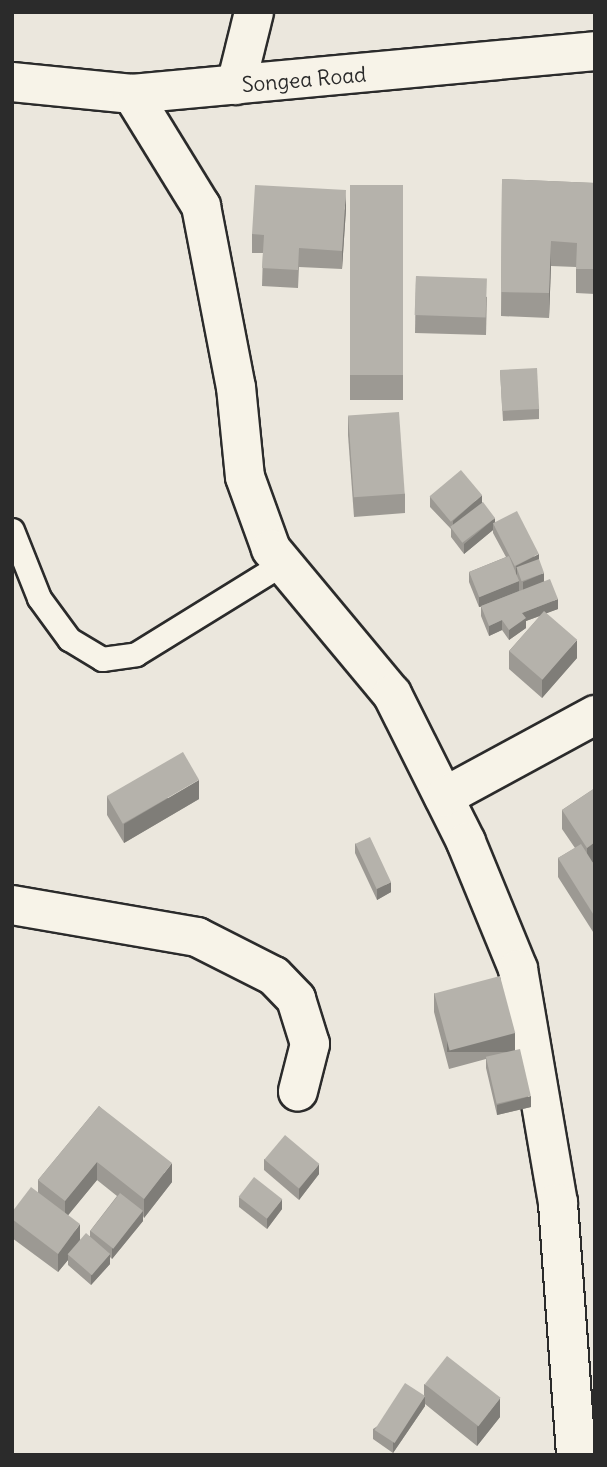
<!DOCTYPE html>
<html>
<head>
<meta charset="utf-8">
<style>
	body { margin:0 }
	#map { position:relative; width:607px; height:1467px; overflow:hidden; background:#ebe7dd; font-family:Delius,sans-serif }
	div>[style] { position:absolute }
	.roads { filter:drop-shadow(2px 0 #2b2b2b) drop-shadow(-2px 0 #2b2b2b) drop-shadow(0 2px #2b2b2b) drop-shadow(0 -2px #2b2b2b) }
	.service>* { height:23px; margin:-11.5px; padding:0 11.5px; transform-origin:11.5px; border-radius:11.5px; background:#f7f3e8 }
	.minor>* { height:38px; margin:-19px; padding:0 19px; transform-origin:19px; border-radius:19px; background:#f7f3e8 }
	.trunk>* { height:38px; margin:-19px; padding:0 19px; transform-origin:19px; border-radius:19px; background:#f7f3e8 }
	.wall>* { inset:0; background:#9c9993; transform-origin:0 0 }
	.shaded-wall>* { inset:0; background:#7f7d78; transform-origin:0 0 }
	.building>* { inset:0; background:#b5b2ab; transform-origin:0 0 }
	span { translate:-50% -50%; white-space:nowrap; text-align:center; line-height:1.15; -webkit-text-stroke:5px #f7f3e8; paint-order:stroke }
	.street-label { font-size:21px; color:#2b2b2b }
	.frame { position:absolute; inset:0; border:14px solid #2b2b2b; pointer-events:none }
</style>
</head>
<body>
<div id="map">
	<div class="roads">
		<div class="service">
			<div style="left:12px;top:530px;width:73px;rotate:68.3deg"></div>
			<div style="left:39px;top:598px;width:51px;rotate:53.8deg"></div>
			<div style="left:69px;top:639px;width:39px;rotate:31deg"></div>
			<div style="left:102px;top:659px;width:34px;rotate:-8deg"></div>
			<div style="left:136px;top:654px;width:172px;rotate:-31.7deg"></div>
		</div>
		<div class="minor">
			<div style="left:236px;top:85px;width:75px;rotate:-76.1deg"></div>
			<div style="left:132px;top:94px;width:132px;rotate:58.4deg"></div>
			<div style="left:201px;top:206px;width:184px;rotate:79.1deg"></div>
			<div style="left:236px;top:387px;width:90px;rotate:84.3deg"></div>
			<div style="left:245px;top:477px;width:77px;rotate:70.1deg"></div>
			<div style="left:271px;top:549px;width:189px;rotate:50.2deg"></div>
			<div style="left:392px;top:694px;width:165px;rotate:63.4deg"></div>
			<div style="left:466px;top:842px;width:137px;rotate:67.7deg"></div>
			<div style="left:518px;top:969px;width:237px;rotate:80.3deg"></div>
			<div style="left:558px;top:1203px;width:253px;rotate:85.9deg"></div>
			<div style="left:444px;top:797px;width:172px;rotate:-28.5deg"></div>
			<div style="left:12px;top:905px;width:188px;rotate:9.8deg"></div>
			<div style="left:197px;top:937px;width:86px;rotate:26.9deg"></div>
			<div style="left:274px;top:976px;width:32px;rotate:46deg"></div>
			<div style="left:296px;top:999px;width:47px;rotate:72.7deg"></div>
			<div style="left:310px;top:1044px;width:49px;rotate:104.3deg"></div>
		</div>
		<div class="trunk">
			<div style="left:12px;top:82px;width:121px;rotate:5.7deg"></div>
			<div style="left:132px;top:94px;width:465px;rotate:-5.3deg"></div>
		</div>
	</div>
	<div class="wall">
		<div style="clip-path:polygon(502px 179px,595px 183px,595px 294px,576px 293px,576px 267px,551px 266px,549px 318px,501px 316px)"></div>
		<div style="left:350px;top:185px;width:53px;height:215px"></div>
		<div style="clip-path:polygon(346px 209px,342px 269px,299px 267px,298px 288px,262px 286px,263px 253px,252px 253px,252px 234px)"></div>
		<div style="clip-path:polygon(416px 276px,487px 297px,486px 335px,415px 333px)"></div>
		<div style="clip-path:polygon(500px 370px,539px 409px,539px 419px,503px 421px)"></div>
		<div style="clip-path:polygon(348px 416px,405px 494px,405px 513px,354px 517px,348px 435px)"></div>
		<div style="clip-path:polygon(430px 497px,482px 502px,495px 522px,539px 561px,544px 581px,558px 609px,546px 613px,577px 658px,542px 698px,509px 669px,509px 651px,540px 616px,526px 621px,526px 628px,509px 640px,502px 630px,489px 636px,481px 616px,481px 607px,479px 607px,469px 582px,469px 572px,506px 557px,493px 533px,493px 530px,464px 554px,451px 537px,451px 529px,430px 507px)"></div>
		<div style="clip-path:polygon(595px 788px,595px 861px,592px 863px,595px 866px,595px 935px,558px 877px,558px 858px,575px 848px,562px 829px,562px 810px)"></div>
		<div style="clip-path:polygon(107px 796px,199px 799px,124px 843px,107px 815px)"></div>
		<div style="clip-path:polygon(355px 843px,391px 892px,377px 900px,355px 853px)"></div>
		<div style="clip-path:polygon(434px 993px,515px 1050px,531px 1107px,497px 1115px,486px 1068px,486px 1059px,449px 1069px,434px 1012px)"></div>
		<div style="clip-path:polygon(evenodd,99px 1106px,172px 1182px,144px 1218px,143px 1216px,143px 1221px,112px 1259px,110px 1257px,110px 1264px,91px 1285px,68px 1265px,68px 1260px,58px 1272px,12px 1238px,12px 1212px,38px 1193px,38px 1180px,99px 1106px,97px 1180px,117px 1196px,90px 1231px,90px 1236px,80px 1240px,68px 1215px,97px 1180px)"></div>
		<div style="clip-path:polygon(264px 1159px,319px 1174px,299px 1200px,264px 1170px)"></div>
		<div style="clip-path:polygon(239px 1197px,282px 1209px,267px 1229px,239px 1207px)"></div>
		<div style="clip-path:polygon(424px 1384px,500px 1417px,477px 1446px,425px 1404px,425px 1406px,393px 1453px,373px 1439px,373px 1429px,424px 1396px)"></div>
	</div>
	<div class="shaded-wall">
		<div style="clip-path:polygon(346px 190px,346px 209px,342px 269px,342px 251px)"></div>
		<div style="clip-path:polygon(551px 241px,551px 266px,549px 318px,549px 293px)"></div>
		<div style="clip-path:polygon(482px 495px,482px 505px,453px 531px,453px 521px)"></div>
		<div style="clip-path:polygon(495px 518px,495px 527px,493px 523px,493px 530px,464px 554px,464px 544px)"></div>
		<div style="clip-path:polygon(539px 554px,539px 564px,517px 568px,517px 575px,516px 576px,516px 566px)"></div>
		<div style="clip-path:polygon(544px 573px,544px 583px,523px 592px,523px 582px)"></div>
		<div style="clip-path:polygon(519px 581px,519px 591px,479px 607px,479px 597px)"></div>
		<div style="clip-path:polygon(558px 599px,558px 609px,526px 621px,526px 628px,509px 640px,509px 630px,522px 613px)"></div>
		<div style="clip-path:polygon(502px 620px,502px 630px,489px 636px,489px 626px)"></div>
		<div style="clip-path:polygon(577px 640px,577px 658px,542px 698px,542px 679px)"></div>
		<div style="clip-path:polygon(199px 780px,199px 799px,124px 843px,124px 824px)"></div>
		<div style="clip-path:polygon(595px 842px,595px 861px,587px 866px,587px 848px)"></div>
		<div style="clip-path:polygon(391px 882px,391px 892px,377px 900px,377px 889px)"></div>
		<div style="left:515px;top:1033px;width:19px;height:68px;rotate:90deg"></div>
		<div style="clip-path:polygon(531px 1096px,531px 1107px,497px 1115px,497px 1105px)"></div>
		<div style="clip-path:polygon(97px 1162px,97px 1180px,65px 1219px,65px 1201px)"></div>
		<div style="clip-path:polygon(172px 1163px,172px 1182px,144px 1218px,144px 1199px)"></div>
		<div style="clip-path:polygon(319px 1164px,319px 1174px,299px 1200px,299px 1189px)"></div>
		<div style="clip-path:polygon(282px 1199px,282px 1209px,267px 1229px,267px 1218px)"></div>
		<div style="clip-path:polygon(143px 1211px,143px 1221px,112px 1259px,112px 1249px)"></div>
		<div style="clip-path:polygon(80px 1224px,80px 1243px,68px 1255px,68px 1260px,58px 1272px,58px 1254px)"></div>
		<div style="clip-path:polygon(110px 1254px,110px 1264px,91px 1285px,91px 1275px)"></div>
		<div style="clip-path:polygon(425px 1396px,425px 1406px,393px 1453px,393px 1443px)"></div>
		<div style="clip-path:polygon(500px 1398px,500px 1417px,477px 1446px,477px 1427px)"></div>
	</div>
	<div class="building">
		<div style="clip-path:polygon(502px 179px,595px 183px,595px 269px,576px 269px,577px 243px,551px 241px,549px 293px,501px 292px)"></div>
		<div style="clip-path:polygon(255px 185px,346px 190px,342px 251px,299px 248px,298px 270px,262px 268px,264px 235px,252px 234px)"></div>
		<div style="left:350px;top:185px;width:53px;height:190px"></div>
		<div style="left:416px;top:276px;width:71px;height:39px;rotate:2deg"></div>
		<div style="left:537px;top:368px;width:41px;height:37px;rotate:87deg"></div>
		<div style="left:399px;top:412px;width:82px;height:51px;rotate:86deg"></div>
		<div style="left:461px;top:470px;width:33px;height:41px;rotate:50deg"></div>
		<div style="left:483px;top:502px;width:20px;height:41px;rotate:53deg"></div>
		<div style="left:517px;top:511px;width:48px;height:27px;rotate:63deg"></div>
		<div style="left:509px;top:556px;width:27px;height:43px;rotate:68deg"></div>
		<div style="left:539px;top:559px;width:15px;height:24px;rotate:70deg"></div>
		<div style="clip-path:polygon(550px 579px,558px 599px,522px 613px,526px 618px,509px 630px,502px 620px,489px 626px,481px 606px)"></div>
		<div style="left:544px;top:611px;width:44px;height:53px;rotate:41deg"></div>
		<div style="left:183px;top:752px;width:32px;height:88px;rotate:60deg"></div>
		<div style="clip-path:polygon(595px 788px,595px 842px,587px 848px,562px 810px)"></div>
		<div style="left:370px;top:837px;width:50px;height:16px;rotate:65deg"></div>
		<div style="clip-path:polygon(581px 844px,595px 866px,595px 917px,558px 858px)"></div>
		<div style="left:500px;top:976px;width:59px;height:68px;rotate:75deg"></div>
		<div style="left:520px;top:1049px;width:48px;height:35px;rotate:77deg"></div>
		<div style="clip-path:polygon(99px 1106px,172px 1163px,144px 1199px,97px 1162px,65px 1201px,38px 1180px)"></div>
		<div style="left:285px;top:1135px;width:45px;height:32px;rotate:40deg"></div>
		<div style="left:254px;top:1177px;width:36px;height:25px;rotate:38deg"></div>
		<div style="clip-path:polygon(31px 1187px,80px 1224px,58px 1254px,12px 1219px,12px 1212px)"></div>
		<div style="left:120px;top:1193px;width:29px;height:48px;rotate:38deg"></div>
		<div style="left:86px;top:1233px;width:32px;height:28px;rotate:41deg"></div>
		<div style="left:447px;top:1356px;width:68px;height:36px;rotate:38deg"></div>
		<div style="left:405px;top:1383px;width:24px;height:56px;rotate:33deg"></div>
	</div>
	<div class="street-label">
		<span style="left:304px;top:80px;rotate:-5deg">Songea Road</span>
	</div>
	<div class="frame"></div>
</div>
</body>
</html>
